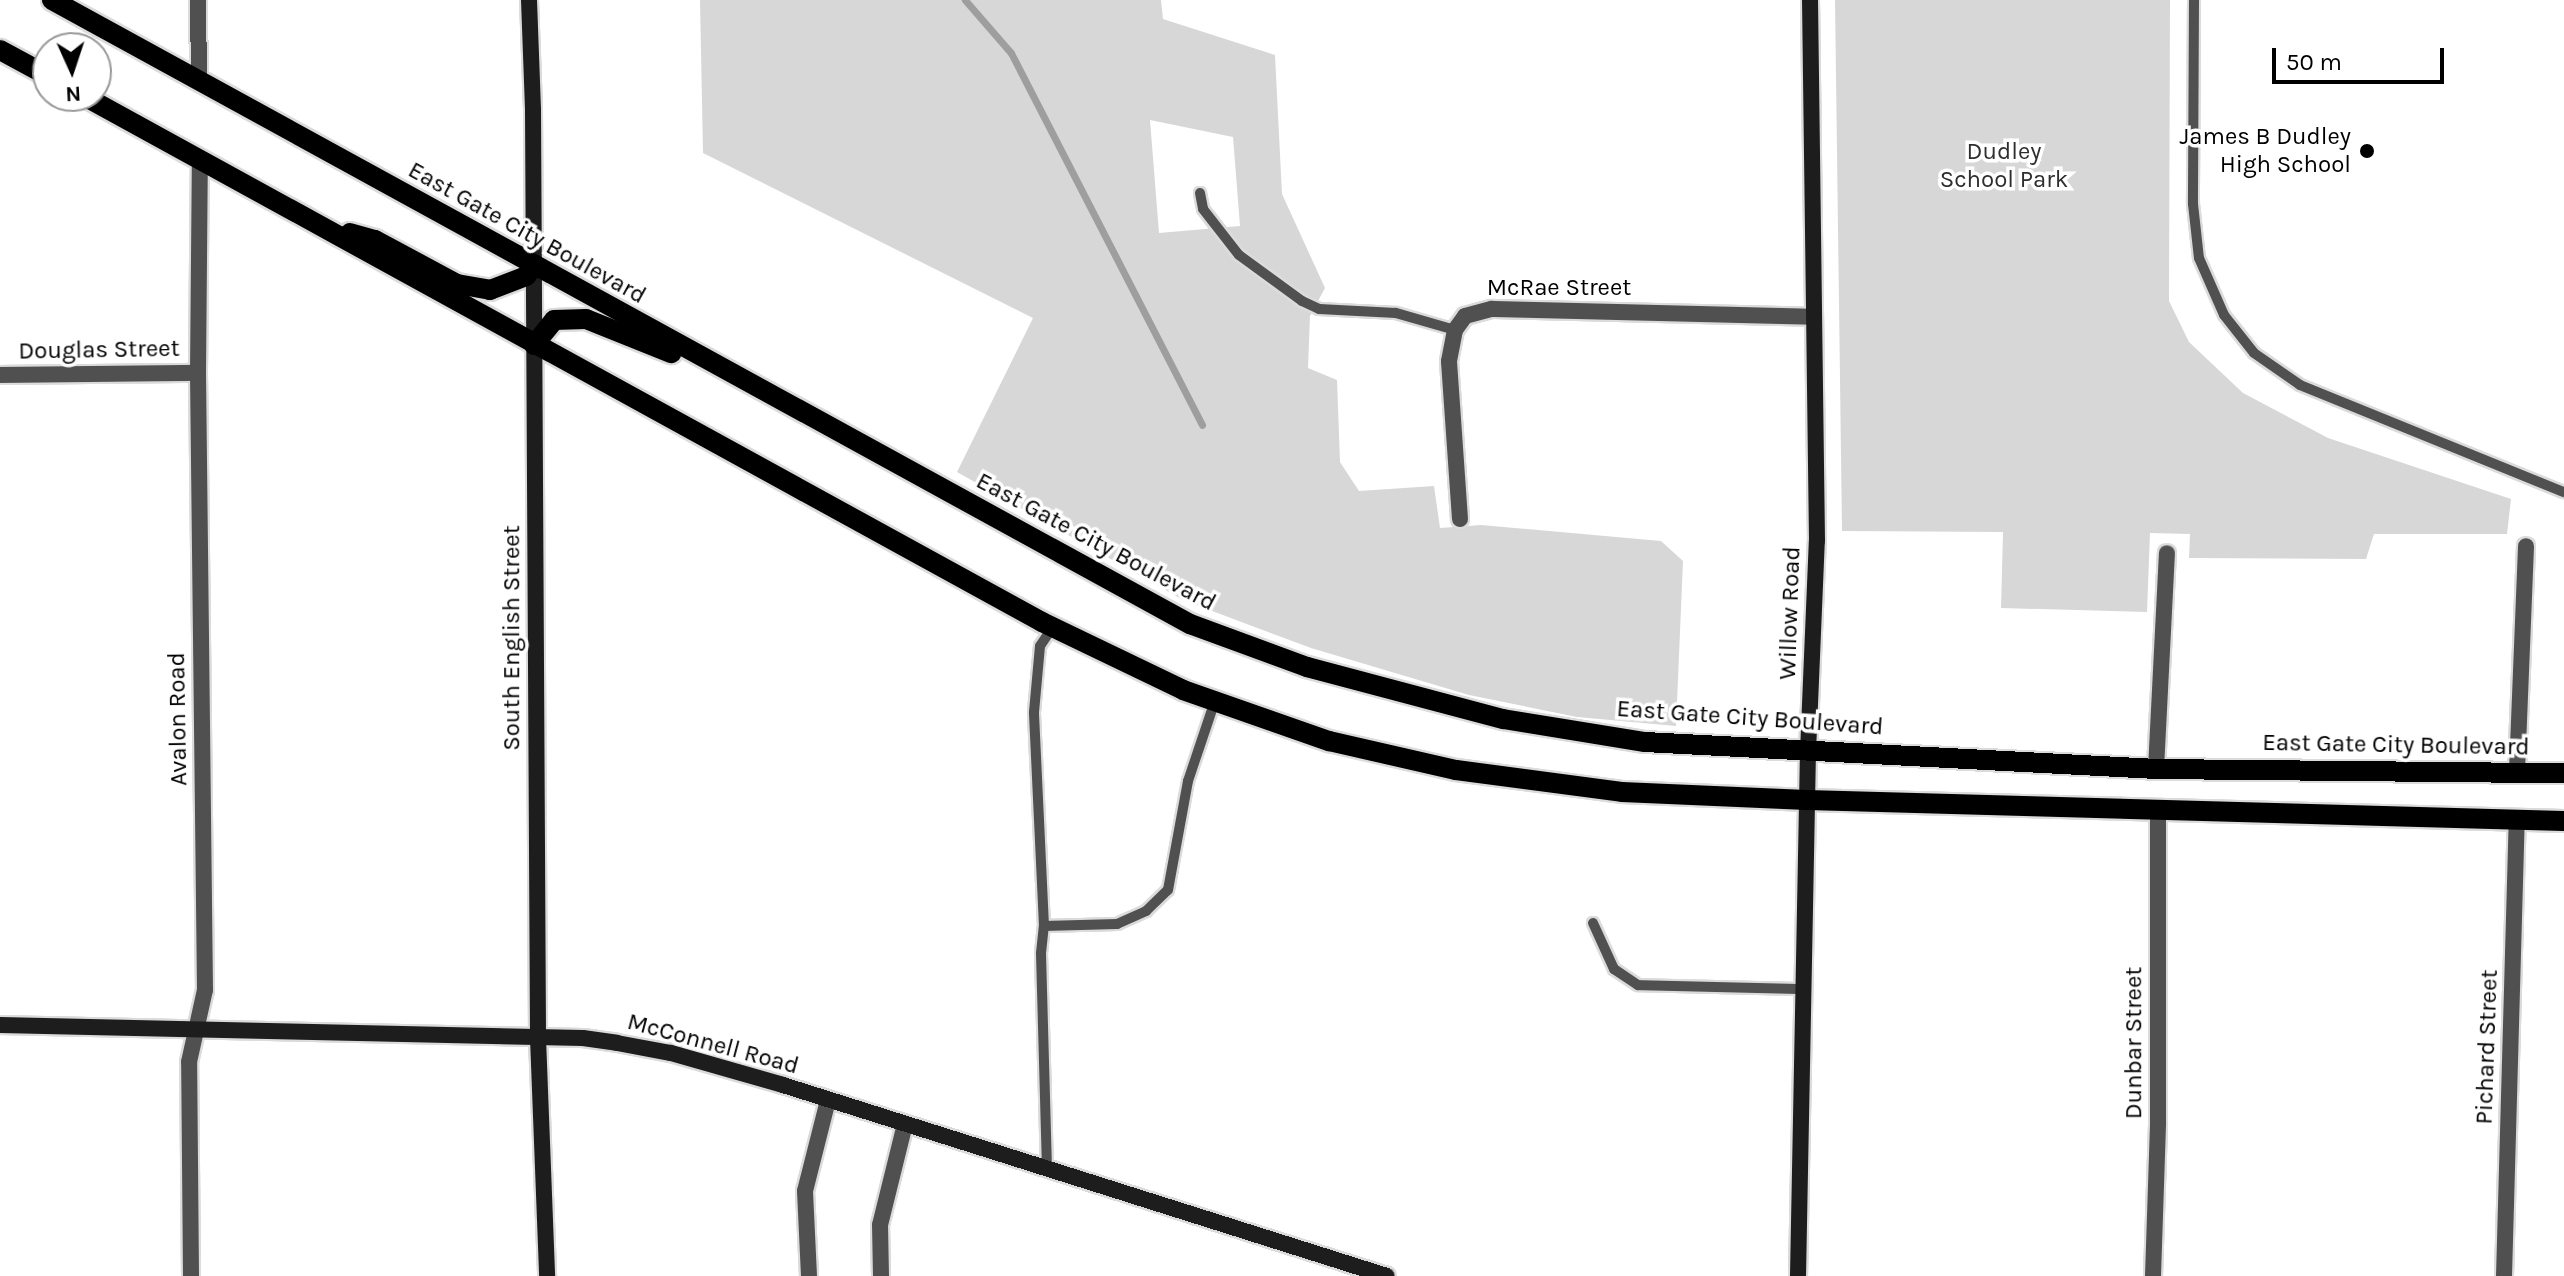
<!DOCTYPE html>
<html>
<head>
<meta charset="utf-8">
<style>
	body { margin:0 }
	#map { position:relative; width:2564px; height:1276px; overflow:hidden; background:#fff; font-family:Karla,sans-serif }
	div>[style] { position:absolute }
	.green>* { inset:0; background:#d7d7d7 }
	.stream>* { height:7px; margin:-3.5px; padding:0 3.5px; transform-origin:3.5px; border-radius:3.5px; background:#9e9e9e }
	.roads { filter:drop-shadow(2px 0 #dbdbdb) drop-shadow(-2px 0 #dbdbdb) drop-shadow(0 2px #dbdbdb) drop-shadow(0 -2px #dbdbdb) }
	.lane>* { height:10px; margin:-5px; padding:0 5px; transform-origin:5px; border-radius:5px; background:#505050 }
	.street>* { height:16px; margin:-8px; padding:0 8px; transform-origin:8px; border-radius:8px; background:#505050 }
	.secondary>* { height:16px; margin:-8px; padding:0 8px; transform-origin:8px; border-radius:8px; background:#1d1d1d }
	.primary>* { height:20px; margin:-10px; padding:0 10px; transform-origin:10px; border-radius:10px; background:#000 }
	.dots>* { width:22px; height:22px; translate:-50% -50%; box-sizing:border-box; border:4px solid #fff; border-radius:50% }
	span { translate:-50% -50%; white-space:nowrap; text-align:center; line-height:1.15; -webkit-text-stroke:7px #fff; paint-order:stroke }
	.poi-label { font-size:24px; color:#000 }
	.right { translate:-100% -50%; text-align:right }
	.park-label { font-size:24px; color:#2e2e2e }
	.street-label { font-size:24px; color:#000 }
	.north { position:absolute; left:32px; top:32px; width:80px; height:80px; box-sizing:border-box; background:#fff; border:2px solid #999; border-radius:50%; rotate:177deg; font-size:22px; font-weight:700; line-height:32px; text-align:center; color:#000 }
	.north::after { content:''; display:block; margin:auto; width:28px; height:36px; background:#000; clip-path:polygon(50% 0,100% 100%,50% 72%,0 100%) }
	.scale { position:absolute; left:2272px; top:48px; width:172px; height:36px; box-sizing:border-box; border:4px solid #000; border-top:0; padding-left:10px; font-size:24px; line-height:28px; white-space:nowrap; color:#000; -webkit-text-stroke:6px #fff; paint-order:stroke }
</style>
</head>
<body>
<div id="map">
	<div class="green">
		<div style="clip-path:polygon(evenodd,700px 0,1161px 0,1163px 19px,1275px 55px,1282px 194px,1325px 288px,1310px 316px,1308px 368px,1337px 380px,1340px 462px,1359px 491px,1434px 486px,1440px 528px,1481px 525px,1661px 541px,1683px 561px,1676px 726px,1577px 717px,1469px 695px,1311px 648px,1183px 600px,957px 472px,1033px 318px,703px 153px,700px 0,1150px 120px,1233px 137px,1240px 226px,1159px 233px,1150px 120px)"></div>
		<div style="clip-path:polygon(1835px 0,2170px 0,2169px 301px,2189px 342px,2243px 393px,2328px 438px,2511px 499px,2507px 534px,2374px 534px,2366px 559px,2189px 558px,2190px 534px,2150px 533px,2147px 612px,2001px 608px,2003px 532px,1842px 531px)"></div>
	</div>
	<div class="stream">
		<div style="left:965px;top:0;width:70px;rotate:49deg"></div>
		<div style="left:1011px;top:53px;width:418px;rotate:62.8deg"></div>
	</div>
	<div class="roads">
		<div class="lane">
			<div style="left:2194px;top:0;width:204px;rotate:90.3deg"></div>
			<div style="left:2193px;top:204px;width:54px;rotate:83.7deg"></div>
			<div style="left:2199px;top:258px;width:62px;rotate:66.3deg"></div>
			<div style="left:2224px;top:315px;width:48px;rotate:51.7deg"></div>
			<div style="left:2254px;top:353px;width:56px;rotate:34.8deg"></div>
			<div style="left:2300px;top:385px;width:285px;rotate:22.1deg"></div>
			<div style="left:1200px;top:193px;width:16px;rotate:79deg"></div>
			<div style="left:1203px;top:209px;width:58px;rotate:52deg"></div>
			<div style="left:1239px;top:255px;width:78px;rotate:36.1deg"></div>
			<div style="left:1302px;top:301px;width:19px;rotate:25deg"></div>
			<div style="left:1319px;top:309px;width:77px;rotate:3deg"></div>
			<div style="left:1396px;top:313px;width:61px;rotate:16.1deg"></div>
			<div style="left:1593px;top:923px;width:51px;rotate:65.5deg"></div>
			<div style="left:1614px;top:969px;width:29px;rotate:34deg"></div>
			<div style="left:1638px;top:985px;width:166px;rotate:1.4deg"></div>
			<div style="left:1044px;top:926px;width:73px;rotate:-1.6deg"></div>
			<div style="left:1117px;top:924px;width:32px;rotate:-24deg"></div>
			<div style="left:1146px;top:911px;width:30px;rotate:-44deg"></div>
			<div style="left:1168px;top:890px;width:111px;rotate:-79.6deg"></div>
			<div style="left:1188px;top:781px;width:84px;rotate:-71.4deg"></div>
			<div style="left:1047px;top:1169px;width:216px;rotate:-91.6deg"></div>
			<div style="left:1041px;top:953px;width:27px;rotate:-84deg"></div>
			<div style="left:1044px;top:926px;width:214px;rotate:-92.7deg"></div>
			<div style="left:1034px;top:712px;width:66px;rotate:-84.8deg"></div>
			<div style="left:1040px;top:646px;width:23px;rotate:-56deg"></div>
		</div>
		<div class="street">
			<div style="left:198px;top:0;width:82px;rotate:89.3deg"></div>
			<div style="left:0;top:375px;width:198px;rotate:-0.6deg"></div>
			<div style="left:1460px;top:519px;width:158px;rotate:-94deg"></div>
			<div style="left:1449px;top:361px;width:32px;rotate:-79deg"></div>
			<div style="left:1455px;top:330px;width:17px;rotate:-54deg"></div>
			<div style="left:1465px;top:316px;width:28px;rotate:-15deg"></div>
			<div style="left:1492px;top:309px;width:322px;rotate:1.4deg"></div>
			<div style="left:2156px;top:769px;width:216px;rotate:-87.1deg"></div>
			<div style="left:2517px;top:771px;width:225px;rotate:-87.7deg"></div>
			<div style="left:191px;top:1276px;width:214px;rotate:-90.5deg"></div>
			<div style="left:189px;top:1062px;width:74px;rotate:-77.5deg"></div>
			<div style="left:205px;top:990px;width:617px;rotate:-90.65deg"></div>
			<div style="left:198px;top:373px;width:214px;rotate:-89.5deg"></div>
			<div style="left:809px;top:1276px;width:85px;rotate:-92.7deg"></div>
			<div style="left:805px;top:1191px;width:94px;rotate:-75.8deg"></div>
			<div style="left:881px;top:1276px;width:51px;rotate:-91.1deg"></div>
			<div style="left:880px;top:1225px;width:104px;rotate:-76.1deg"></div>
			<div style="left:2153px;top:1276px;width:153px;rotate:-88.1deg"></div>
			<div style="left:2158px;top:1123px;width:314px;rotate:-90deg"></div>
			<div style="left:2504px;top:1276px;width:457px;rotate:-88.4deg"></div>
		</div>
		<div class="secondary">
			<div style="left:529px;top:0;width:110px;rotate:87.9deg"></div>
			<div style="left:533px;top:110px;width:928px;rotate:89.69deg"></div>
			<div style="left:538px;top:1038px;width:238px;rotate:87.8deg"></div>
			<div style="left:0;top:1025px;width:583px;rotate:1.28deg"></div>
			<div style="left:583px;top:1038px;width:34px;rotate:8deg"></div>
			<div style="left:617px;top:1043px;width:55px;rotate:10.5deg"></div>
			<div style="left:671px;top:1053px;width:116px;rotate:15.9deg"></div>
			<div style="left:783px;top:1085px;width:633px;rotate:17.55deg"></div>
			<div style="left:1798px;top:1276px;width:524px;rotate:-88.91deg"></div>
			<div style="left:1808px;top:752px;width:211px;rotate:-87.6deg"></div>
			<div style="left:1817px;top:541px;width:541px;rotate:-90.74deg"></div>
		</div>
		<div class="primary">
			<div style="left:52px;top:0;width:1298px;rotate:28.74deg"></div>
			<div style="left:1190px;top:624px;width:125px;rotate:20.2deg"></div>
			<div style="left:1307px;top:667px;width:203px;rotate:14.9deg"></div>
			<div style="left:1503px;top:719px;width:144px;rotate:9.2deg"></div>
			<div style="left:1645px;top:742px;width:512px;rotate:3.02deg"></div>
			<div style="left:2156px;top:769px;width:408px;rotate:0.6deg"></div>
			<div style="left:0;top:50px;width:55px;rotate:28.4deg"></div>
			<div style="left:84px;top:96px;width:1093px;rotate:28.77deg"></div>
			<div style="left:1042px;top:622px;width:157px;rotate:25.7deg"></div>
			<div style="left:1183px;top:690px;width:155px;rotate:19.3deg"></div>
			<div style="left:1329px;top:741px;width:130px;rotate:12.9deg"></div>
			<div style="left:1456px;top:770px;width:167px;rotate:7.5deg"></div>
			<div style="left:1622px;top:792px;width:185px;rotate:2.5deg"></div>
			<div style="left:1807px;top:800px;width:757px;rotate:1.59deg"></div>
			<div style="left:350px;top:233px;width:26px;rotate:16deg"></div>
			<div style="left:375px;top:240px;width:93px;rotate:28.2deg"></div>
			<div style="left:457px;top:284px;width:34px;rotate:10deg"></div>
			<div style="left:490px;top:290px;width:39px;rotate:-21deg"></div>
			<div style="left:526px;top:276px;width:13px;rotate:-51deg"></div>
			<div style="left:534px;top:345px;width:32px;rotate:-51deg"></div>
			<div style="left:554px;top:320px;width:32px;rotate:-2deg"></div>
			<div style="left:586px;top:319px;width:92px;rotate:21.8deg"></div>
		</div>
	</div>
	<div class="dots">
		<div style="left:2367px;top:151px;background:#000"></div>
	</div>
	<div class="poi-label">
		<span class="right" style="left:2351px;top:151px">James B Dudley<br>High School</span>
	</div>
	<div class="park-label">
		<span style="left:2004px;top:166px">Dudley<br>School Park</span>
	</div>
	<div class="street-label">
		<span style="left:527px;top:233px;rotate:29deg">East Gate City Boulevard</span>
		<span style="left:1559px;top:288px">McRae Street</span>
		<span style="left:99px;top:350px;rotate:-1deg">Douglas Street</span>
		<span style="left:1096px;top:542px;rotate:28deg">East Gate City Boulevard</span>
		<span style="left:1790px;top:613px;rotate:-88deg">Willow Road</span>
		<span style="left:512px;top:638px;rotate:-90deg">South English Street</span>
		<span style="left:1750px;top:718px;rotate:4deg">East Gate City Boulevard</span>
		<span style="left:178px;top:719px;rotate:-91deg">Avalon Road</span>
		<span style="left:2396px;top:745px;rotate:1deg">East Gate City Boulevard</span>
		<span style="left:2134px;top:1043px;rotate:-90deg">Dunbar Street</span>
		<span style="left:713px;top:1044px;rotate:15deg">McConnell Road</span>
		<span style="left:2487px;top:1047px;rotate:-88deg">Pichard Street</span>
	</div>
	<div class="north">N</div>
	<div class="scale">50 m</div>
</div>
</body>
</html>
